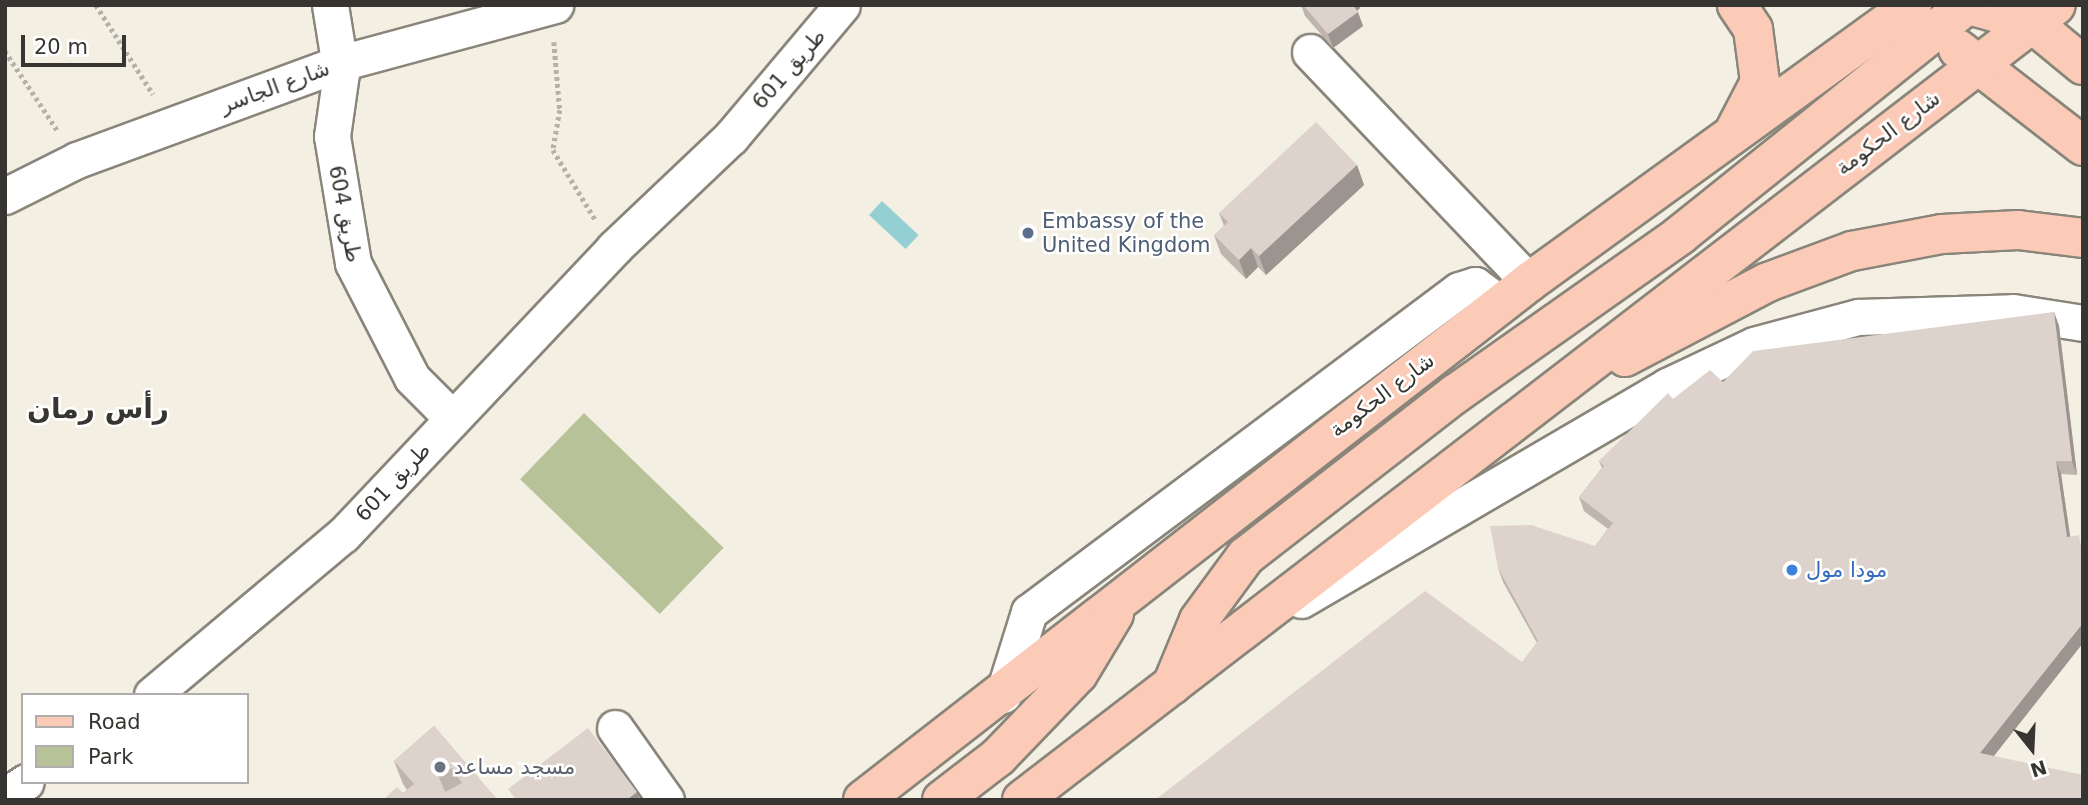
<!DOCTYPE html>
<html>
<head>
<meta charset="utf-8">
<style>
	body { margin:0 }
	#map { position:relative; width:2088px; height:805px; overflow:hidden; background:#f3efe3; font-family:"DejaVu Sans",Vazirmatn,sans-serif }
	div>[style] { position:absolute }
	.green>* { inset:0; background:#b8c298; transform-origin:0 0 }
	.water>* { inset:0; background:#94cfd4; transform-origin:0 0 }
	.path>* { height:4.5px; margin-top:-2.25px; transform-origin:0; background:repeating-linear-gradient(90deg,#b4b1a7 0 3.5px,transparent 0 7px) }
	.roads { filter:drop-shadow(2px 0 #89857a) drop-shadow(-2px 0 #89857a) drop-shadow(0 2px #89857a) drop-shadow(0 -2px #89857a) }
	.minor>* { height:35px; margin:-17.5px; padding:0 17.5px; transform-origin:17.5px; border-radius:17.5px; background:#fff }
	.major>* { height:38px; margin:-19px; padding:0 19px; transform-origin:19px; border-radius:19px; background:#fbcbb7 }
	.wall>* { inset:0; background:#bfb5af }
	.shaded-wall>* { inset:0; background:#9b948f }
	.building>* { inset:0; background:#ded3cc }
	.dots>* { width:19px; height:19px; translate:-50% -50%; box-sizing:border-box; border:4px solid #fff; border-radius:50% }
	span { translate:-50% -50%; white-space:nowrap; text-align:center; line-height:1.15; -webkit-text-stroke:5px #fff; paint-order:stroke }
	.street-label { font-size:21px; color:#373531 }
	.service-label { font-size:21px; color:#4e5e75 }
	.left { translate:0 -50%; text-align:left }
	.shop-label { font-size:21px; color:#366cbe }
	.worship-label { font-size:21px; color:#5b616d }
	.district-label { font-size:28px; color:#373531; font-weight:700 }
	.frame { position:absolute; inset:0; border:7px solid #373531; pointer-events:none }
	.legend { position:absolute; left:21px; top:693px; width:228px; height:91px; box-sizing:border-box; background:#fff; border:2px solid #afaead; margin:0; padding:9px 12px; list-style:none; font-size:21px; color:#373531 }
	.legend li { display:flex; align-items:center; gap:14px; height:35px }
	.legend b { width:35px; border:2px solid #afaead }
	.north { position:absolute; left:1997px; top:714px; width:70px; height:70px; -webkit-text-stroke:5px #fff; paint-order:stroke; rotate:162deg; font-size:19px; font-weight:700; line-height:28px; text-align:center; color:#373531 }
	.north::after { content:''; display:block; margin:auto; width:24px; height:32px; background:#373531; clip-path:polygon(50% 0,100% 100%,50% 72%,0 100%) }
	.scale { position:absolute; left:21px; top:35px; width:105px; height:32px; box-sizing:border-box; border:4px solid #373531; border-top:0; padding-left:9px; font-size:21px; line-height:24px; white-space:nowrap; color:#373531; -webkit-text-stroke:5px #fff; paint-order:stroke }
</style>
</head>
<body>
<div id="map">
	<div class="green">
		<div style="left:584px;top:413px;width:194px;height:92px;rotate:44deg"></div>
	</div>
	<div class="water">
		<div style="left:882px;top:201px;width:50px;height:19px;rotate:43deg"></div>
	</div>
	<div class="path">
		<div style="left:96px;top:5px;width:106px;rotate:57.4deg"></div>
		<div style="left:554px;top:42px;width:68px;rotate:85deg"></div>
		<div style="left:560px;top:110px;width:41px;rotate:99.9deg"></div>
		<div style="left:553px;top:150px;width:81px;rotate:58.7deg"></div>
		<div style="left:5px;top:51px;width:95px;rotate:56.6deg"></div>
	</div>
	<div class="roads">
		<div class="minor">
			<div style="left:330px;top:5px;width:69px;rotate:80.8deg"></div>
			<div style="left:341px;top:73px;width:64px;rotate:98.1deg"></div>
			<div style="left:332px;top:136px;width:129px;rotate:80.6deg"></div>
			<div style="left:353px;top:263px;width:129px;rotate:62.8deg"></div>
			<div style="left:412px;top:378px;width:57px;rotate:45deg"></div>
			<div style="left:1310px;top:52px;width:318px;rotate:46.4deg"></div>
			<div style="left:5px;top:196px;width:80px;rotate:-26.6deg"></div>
			<div style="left:77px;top:160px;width:280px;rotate:-20.2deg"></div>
			<div style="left:340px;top:63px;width:223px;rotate:-15.1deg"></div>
			<div style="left:1301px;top:600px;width:424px;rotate:-30.3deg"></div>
			<div style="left:1667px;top:386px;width:96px;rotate:-25.2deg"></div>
			<div style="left:1754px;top:345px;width:108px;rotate:-15.1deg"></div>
			<div style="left:1858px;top:317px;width:155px;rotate:-1.8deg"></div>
			<div style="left:2013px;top:312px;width:71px;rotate:8.9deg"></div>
			<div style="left:152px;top:695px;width:249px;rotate:-40deg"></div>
			<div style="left:343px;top:535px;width:395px;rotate:-46.6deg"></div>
			<div style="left:614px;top:248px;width:161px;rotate:-43.5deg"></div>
			<div style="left:731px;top:137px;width:172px;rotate:-49.9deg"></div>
			<div style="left:1003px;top:695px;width:87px;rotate:-72.6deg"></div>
			<div style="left:1029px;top:612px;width:537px;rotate:-36.83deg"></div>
			<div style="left:1459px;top:290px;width:17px;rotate:-17deg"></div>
			<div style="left:1475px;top:285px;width:32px;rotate:36deg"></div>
			<div style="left:615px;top:728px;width:88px;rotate:54.7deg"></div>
			<div style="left:5px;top:796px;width:25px;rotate:-34deg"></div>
		</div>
		<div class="major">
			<div style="left:1969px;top:5px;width:66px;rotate:15.9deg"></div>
			<div style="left:2032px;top:23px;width:66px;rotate:39.5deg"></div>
			<div style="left:1958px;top:49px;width:158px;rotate:37.8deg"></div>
			<div style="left:1736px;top:128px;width:52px;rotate:-62.4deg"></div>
			<div style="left:1760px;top:82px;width:53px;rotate:-97.5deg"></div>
			<div style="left:1753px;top:29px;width:29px;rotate:-124deg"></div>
			<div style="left:1625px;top:357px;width:161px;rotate:-27.7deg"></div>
			<div style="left:1768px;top:282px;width:90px;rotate:-20.3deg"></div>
			<div style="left:1852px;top:251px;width:92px;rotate:-10.7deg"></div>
			<div style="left:1942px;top:234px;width:76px;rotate:-3deg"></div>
			<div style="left:2018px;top:230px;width:65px;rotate:7deg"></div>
			<div style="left:1172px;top:685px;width:70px;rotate:-67.4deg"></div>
			<div style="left:1199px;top:620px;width:79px;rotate:-53.7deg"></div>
			<div style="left:1246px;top:556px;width:264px;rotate:-37.8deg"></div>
			<div style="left:1455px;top:394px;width:276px;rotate:-35.2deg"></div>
			<div style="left:1680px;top:235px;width:368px;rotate:-38.7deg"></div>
			<div style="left:863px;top:800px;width:844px;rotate:-37.87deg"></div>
			<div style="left:1529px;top:282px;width:473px;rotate:-35.9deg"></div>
			<div style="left:942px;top:800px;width:71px;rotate:-37.5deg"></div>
			<div style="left:998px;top:757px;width:115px;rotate:-46.1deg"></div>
			<div style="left:1078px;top:674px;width:70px;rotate:-59deg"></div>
			<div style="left:1022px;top:800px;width:1304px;rotate:-37.56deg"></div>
		</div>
	</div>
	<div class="wall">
		<div style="clip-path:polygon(1301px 5px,1359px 5px,1360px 8px,1357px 11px,1363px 26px,1333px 48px,1305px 16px)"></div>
		<div style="clip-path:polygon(1357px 165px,1364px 185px,1266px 275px,1258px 267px,1246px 279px,1221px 254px,1214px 235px,1224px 226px,1219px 213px)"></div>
		<div style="clip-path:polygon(2054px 312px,2059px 326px,2077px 475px,2061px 474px,2070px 536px,2083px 546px,2083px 643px,1994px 756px,1522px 662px,1537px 643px,1503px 582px,1498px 568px,1595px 546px,1608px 529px,1584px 511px,1579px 497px,1602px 468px,1599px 461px,1673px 399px,1723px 382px)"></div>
		<div style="clip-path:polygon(434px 726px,497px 800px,383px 800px,403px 793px,407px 790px,403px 784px,394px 761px)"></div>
	</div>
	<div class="shaded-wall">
		<div style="clip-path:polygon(1351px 5px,1359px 5px,1360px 8px,1354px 14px)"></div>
		<div style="clip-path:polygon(1358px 12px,1363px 26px,1333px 48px,1328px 34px)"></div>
		<div style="clip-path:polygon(1357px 165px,1364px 185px,1266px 275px,1259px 256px)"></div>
		<div style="clip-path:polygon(1251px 248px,1258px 267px,1246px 279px,1239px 260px)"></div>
		<div style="clip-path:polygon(2054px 312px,2059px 326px,2077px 475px,2072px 461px)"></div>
		<div style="clip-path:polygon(2056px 461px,2061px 474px,2072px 550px,2067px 537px)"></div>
		<div style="clip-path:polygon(2083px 623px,2083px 643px,1985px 767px,1980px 753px)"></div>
		<div style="clip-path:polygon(637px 792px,640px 800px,626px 800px)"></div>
	</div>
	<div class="building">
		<div style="clip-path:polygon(1303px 5px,1353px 5px,1358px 12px,1328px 34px)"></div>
		<div style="clip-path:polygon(1316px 122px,1357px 165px,1259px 256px,1251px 248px,1239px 260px,1214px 235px,1228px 222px,1219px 213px)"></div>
		<div style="clip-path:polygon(2054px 312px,2072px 461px,2056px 461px,2067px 537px,2079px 535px,2083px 558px,2083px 623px,1980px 753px,2083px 775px,2083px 800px,1155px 800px,1425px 591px,1522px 662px,1538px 641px,1498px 568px,1490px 526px,1531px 525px,1595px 546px,1613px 523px,1579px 497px,1604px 466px,1599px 461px,1668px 393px,1673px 399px,1710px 370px,1723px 382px,1753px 351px)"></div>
		<div style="clip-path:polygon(evenodd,434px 726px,497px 799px,383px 800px,397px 787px,403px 793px,414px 784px,394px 761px,434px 726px,452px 768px,462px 783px,445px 792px,438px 775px,452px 768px)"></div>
		<div style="clip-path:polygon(588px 728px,637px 792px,626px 800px,516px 800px,508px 789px)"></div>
	</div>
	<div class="dots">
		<div style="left:1028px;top:233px;background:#5c6f8a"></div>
		<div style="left:1792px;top:570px;background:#3f7fe0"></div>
		<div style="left:440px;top:767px;background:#6b7280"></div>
	</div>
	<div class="street-label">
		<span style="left:789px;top:69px;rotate:-49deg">طريق 601</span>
		<span style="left:275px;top:87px;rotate:-20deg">شارع الجاسر</span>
		<span style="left:1888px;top:133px;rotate:-37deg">شارع الحكومة</span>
		<span style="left:345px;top:214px;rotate:79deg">طريق 604</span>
		<span style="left:1382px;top:395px;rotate:-37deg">شارع الحكومة</span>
		<span style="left:393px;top:482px;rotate:-47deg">طريق 601</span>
	</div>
	<div class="service-label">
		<span class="left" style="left:1042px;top:233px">Embassy of the<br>United Kingdom</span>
	</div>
	<div class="shop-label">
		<span class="left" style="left:1806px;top:570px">مودا مول</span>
	</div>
	<div class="worship-label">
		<span class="left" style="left:454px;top:767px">مسجد مساعد</span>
	</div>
	<div class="district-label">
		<span style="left:98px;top:409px">رأس رمان</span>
	</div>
	<div class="frame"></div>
	<ul class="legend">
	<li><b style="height:9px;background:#fbcbb7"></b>Road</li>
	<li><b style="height:19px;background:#b8c298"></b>Park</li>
	</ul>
	<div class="north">N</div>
	<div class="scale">20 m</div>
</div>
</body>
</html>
